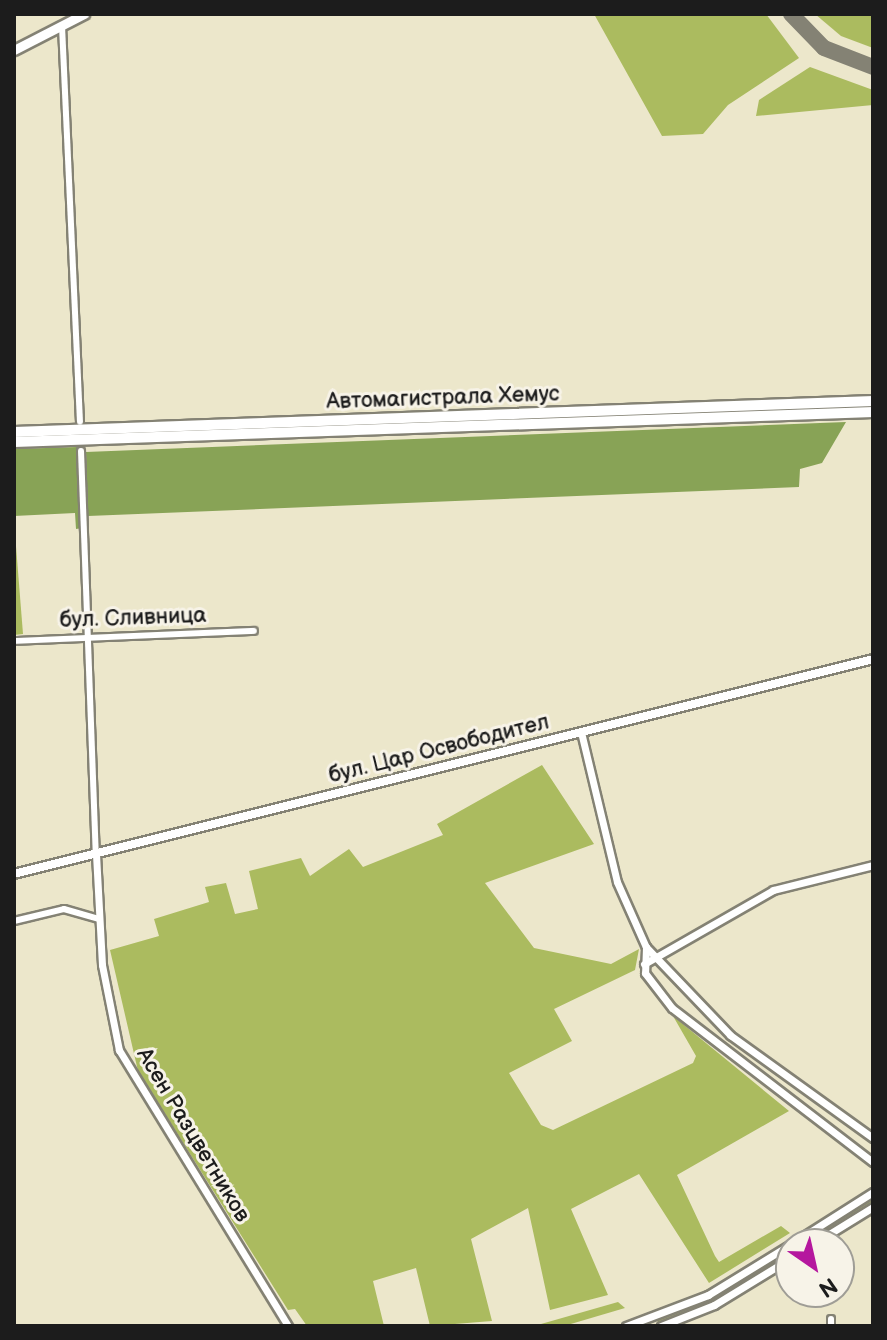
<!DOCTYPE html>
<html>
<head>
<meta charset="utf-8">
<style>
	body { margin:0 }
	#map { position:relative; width:887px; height:1340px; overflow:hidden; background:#ece7cb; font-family:"Balsamiq Sans",sans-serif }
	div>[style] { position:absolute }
	.green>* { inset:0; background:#abbb5f }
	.forest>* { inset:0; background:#88a356 }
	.taxiway>* { height:16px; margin:-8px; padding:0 8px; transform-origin:8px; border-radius:8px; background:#848274 }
	.roads { filter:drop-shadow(2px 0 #848274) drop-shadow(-2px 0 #848274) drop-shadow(0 2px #848274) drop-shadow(0 -2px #848274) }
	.minor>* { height:6px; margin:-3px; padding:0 3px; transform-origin:3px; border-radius:3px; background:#fff }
	.tertiary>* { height:7px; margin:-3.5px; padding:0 3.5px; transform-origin:3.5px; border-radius:3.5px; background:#fff }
	.secondary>* { height:8px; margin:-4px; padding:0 4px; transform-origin:4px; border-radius:4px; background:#fff }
	.primary>* { height:9px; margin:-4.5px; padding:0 4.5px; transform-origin:4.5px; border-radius:4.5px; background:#fff }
	.motorway>* { height:10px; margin:-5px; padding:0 5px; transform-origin:5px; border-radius:5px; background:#fff }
	span { translate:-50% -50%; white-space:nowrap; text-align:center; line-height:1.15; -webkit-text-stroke:6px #f7f3e8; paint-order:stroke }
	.street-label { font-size:22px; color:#1c1c1c }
	.frame { position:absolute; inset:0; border:16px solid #1c1c1c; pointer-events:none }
	.north { position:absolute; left:775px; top:1228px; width:80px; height:80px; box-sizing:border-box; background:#f7f3e8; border:2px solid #9f9d96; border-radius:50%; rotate:146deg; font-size:22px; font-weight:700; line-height:32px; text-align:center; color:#1c1c1c }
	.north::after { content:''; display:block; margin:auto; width:28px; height:36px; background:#b5179e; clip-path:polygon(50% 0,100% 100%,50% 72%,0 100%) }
</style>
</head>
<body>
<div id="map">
	<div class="green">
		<div style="clip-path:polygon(594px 14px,766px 14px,799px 58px,728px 105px,703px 134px,662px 136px)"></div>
		<div style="clip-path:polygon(815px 14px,873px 14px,873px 48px,841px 36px)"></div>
		<div style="clip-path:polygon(810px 67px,873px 90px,873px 105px,756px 116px,759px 100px)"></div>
		<div style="clip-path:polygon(14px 521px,23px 634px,14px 635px)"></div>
		<div style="clip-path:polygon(542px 765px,594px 844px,485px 883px,534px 948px,611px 964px,639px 949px,635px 970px,554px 1009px,572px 1041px,509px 1073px,541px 1125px,553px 1130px,693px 1063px,696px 1056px,673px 1016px,789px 1111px,677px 1175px,715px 1256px,719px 1262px,781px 1226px,790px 1233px,709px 1283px,639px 1174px,571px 1209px,608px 1295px,550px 1310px,528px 1208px,471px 1239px,492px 1321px,430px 1326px,416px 1268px,373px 1281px,384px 1326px,307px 1326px,295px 1309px,288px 1310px,138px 1071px,110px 950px,159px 936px,154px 919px,209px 902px,205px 887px,226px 883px,235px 914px,258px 909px,249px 871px,301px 858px,310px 876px,349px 849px,363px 867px,443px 835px,437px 824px)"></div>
		<div style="clip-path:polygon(873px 1192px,873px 1207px,813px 1244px,791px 1244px)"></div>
		<div style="clip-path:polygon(791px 1244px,791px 1258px,714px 1305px,659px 1326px,656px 1317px)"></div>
		<div style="clip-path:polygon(618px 1302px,625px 1308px,564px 1326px,534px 1326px)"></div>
	</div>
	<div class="forest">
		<div style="clip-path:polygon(846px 422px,822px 463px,800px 469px,799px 487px,88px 516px,86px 452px)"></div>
		<div style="clip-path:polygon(77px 447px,82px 528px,76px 529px,75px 513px,14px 516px,14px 449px)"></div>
	</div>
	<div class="taxiway">
		<div style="left:791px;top:14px;width:47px;rotate:45.9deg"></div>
		<div style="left:824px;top:48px;width:53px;rotate:21.2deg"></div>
	</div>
	<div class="roads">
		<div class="minor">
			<div style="left:62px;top:26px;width:396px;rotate:87.4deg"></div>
			<div style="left:81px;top:451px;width:403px;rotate:87.9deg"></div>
			<div style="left:14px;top:641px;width:240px;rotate:-2.4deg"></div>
			<div style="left:14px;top:921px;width:51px;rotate:-13.5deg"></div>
			<div style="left:64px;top:909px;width:35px;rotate:16deg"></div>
			<div style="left:831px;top:1326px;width:7px;rotate:-90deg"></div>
		</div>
		<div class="tertiary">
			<div style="left:581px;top:732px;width:154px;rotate:76.5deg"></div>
			<div style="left:617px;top:882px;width:71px;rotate:66deg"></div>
			<div style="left:646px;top:947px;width:122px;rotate:46.3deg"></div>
			<div style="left:730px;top:1035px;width:176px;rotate:35.8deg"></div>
			<div style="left:96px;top:854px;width:111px;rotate:86.9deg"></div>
			<div style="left:102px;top:965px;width:87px;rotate:78.7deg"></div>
			<div style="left:119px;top:1050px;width:324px;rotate:58.5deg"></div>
			<div style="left:646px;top:947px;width:26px;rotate:92deg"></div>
			<div style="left:645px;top:973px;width:44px;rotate:52.4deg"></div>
			<div style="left:672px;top:1008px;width:253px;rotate:37.5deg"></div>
			<div style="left:644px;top:964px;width:149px;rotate:-29.8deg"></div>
			<div style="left:773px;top:890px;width:103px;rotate:-14deg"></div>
			<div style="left:791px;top:1244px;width:97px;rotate:-32.4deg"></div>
			<div style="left:813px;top:1244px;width:70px;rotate:-31.7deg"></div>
			<div style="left:626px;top:1326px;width:88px;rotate:-20.7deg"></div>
			<div style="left:708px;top:1295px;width:97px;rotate:-31.6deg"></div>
			<div style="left:661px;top:1326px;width:57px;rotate:-21.6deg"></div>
			<div style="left:714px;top:1305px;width:90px;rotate:-31.4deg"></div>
		</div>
		<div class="secondary">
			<div style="left:14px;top:874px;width:885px;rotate:-14.05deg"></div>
		</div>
		<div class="primary">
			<div style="left:14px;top:50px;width:79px;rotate:-27.2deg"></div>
		</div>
		<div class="motorway">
			<div style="left:14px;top:432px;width:860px;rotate:-2.07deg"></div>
			<div style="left:14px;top:442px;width:860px;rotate:-2deg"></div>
		</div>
	</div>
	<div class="street-label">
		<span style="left:443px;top:398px;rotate:-2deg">Автомагистрала Хемус</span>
		<span style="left:133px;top:618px;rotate:-2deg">бул. Сливница</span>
		<span style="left:439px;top:749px;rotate:-14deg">бул. Цар Освободител</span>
		<span style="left:193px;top:1135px;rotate:59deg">Асен Разцветников</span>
	</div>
	<div class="frame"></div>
	<div class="north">N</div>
</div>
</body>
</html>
